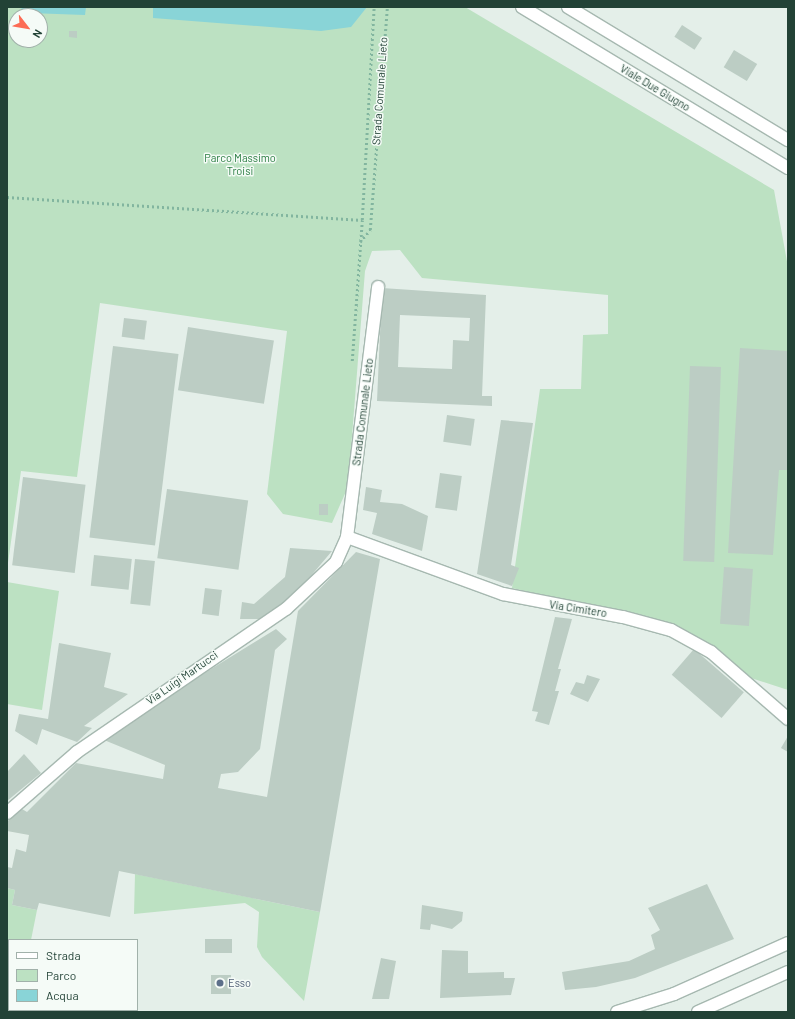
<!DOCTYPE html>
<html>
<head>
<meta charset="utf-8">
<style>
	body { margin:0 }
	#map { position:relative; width:795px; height:1019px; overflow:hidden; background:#e4efe9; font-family:Barlow,sans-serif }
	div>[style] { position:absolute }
	.green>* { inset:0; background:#bce1c2 }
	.water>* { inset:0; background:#89d4d7 }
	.building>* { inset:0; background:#bccdc4; transform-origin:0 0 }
	.path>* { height:2.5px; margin-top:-1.25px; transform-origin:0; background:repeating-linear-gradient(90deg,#82b59f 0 2px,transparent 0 5px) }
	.roads { filter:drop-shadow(1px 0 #a6b8b0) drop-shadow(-1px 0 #a6b8b0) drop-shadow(0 1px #a6b8b0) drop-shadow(0 -1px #a6b8b0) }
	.street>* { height:12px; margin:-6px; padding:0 6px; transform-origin:6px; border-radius:6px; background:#fff }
	.secondary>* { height:12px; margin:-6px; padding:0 6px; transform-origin:6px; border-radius:6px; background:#fff }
	.dots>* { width:11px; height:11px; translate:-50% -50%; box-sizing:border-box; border:2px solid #f5fbf7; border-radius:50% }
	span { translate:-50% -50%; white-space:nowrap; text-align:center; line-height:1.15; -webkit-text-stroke:3px #f5fbf7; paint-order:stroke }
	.street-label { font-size:11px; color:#224236 }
	.park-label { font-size:11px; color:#287c40 }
	.service-label { font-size:11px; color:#4e5e75 }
	.left { translate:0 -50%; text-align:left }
	.frame { position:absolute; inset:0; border:8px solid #224236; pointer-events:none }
	.legend { position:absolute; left:8px; top:939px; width:130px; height:72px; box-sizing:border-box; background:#f5fbf7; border:1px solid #a1b1aa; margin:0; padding:5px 7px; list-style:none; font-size:12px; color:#224236 }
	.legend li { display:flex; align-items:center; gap:8px; height:20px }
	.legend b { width:20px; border:1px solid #a1b1aa }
	.north { position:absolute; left:8px; top:8px; width:40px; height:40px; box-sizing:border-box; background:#f5fbf7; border:1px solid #a1b1aa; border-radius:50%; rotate:121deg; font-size:11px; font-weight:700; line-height:16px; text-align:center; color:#224236 }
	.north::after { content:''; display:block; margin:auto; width:14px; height:18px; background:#fc6c55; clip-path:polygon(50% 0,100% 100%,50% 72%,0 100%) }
</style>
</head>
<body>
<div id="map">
	<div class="green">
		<div style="clip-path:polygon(evenodd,7px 7px,465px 7px,774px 190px,788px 267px,788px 690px,751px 678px,717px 648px,673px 626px,512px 588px,540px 389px,581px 389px,583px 335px,608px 334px,608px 295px,422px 278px,400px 250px,372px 251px,365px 271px,348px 487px,332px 523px,283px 514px,267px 494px,287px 331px,100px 303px,77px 477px,21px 471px,7px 570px,7px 7px,16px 16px,40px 16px,40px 40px,16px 40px,16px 16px)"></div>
		<div style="clip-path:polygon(7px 582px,59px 591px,42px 710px,7px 704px)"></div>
		<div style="clip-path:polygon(135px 874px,320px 912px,304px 1001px,262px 957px,257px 947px,259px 912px,245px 903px,134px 914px)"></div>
		<div style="clip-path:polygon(7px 888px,15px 890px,12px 905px,37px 910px,31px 940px,9px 940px,9px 1010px,14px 1012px,7px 1009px)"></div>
	</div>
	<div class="water">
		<div style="clip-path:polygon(19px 7px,86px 7px,85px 15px,29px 13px)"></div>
		<div style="clip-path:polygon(153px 7px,367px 7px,351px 27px,321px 31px,153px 18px)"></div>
	</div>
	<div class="building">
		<div style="left:682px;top:25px;width:24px;height:14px;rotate:33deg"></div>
		<div style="clip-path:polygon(69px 31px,77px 31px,77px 38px,69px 37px)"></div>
		<div style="left:734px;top:50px;width:27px;height:20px;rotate:31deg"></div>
		<div style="clip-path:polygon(evenodd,382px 288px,486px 295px,482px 396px,492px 396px,492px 406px,377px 401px,382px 288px,400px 315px,470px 318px,469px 341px,453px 340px,452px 369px,398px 367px,400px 315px)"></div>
		<div style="left:124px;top:318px;width:23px;height:19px;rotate:7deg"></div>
		<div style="left:188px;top:327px;width:87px;height:64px;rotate:9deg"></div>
		<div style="left:113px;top:346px;width:66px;height:193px;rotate:7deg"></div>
		<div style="clip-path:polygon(740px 348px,788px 351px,788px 470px,779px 470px,773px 555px,728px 553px)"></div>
		<div style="left:690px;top:366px;width:31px;height:195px;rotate:2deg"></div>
		<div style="left:447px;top:415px;width:28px;height:27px;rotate:8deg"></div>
		<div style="clip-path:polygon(501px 420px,533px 423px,511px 565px,519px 568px,512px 586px,477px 574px)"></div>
		<div style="left:440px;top:473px;width:22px;height:35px;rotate:8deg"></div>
		<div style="left:23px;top:477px;width:63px;height:89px;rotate:7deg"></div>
		<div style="clip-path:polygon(366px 487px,382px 490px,380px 502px,402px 504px,428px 516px,422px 551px,372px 534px,377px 513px,363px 510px)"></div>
		<div style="left:167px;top:489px;width:82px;height:70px;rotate:8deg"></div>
		<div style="left:319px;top:504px;width:9px;height:11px"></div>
		<div style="clip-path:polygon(290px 548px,332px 551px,299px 590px,263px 619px,240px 619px,242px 602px,254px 604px,285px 577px)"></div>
		<div style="clip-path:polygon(356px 552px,380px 559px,320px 912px,119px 871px,110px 917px,39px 903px,37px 910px,12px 905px,15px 890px,7px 888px,7px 867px,12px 868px,16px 849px,26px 852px,29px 835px,7px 831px,7px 822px,22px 809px,27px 812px,76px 763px,163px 779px,165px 765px,104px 740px,156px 703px,276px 629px,287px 639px,275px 650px,260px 749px,238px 772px,221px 774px,218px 788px,267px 797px,298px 611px)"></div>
		<div style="left:94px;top:555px;width:38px;height:31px;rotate:6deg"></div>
		<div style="left:135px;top:559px;width:20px;height:45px;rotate:6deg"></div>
		<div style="left:724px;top:567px;width:29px;height:57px;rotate:4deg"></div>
		<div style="left:205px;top:588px;width:17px;height:26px;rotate:7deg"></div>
		<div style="clip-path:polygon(555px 617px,572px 619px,558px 669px,561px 669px,555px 691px,559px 691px,549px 725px,535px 721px,538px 712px,532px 711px)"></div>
		<div style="clip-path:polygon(59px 643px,111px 653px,104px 687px,128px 694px,84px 726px,92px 728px,77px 742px,42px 729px,37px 745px,15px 731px,19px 714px,48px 719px)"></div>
		<div style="left:694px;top:649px;width:66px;height:34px;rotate:41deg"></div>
		<div style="clip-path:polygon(587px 675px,600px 679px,588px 702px,570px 694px,576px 682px,584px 684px)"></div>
		<div style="clip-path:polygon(788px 736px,788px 752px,781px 748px)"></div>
		<div style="clip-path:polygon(24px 754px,41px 773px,7px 801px,7px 772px)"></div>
		<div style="clip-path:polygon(707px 884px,734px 939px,635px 978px,596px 987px,565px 990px,562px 972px,629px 961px,655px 949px,651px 935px,660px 930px,648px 908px)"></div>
		<div style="clip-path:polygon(422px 905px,463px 912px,462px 921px,452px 929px,431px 924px,430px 930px,420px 929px)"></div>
		<div style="left:205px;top:939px;width:27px;height:14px"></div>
		<div style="clip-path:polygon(442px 950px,468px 951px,468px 973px,504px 972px,504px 978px,515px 978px,511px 995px,440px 998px)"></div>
		<div style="clip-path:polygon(381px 958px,396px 961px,389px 999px,372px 999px)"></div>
		<div style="left:211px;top:975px;width:20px;height:19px"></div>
	</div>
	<div class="path">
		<div style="left:7px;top:197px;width:356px;rotate:3.7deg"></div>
		<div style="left:362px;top:220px;width:213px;rotate:-86.8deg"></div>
		<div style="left:360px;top:242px;width:16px;rotate:-50deg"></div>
		<div style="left:370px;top:230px;width:224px;rotate:-85.6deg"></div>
		<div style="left:352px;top:361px;width:141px;rotate:-85.9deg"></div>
	</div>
	<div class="roads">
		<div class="street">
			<div style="left:347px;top:537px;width:166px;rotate:20.1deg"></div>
			<div style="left:503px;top:594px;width:122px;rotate:10.9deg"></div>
			<div style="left:623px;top:617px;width:50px;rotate:15.2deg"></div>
			<div style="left:671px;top:630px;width:46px;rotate:28.8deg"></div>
			<div style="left:711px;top:652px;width:102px;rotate:41deg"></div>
			<div style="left:7px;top:813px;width:93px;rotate:-41.1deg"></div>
			<div style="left:77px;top:752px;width:253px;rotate:-34.4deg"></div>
			<div style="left:286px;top:609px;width:69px;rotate:-43.2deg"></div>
			<div style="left:336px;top:562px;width:27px;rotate:-66deg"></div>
			<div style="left:347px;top:537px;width:252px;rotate:-82.9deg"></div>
		</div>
		<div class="secondary">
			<div style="left:522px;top:7px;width:311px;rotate:31.2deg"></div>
			<div style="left:568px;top:7px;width:257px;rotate:31.2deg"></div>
			<div style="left:617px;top:1012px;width:60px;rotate:-17.5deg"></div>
			<div style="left:674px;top:994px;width:125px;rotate:-24.1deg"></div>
			<div style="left:698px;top:1012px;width:98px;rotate:-24deg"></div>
		</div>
	</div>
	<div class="dots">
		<div style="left:220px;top:983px;background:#5c6f8a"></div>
	</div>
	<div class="street-label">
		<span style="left:655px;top:88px;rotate:31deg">Viale Due Giugno</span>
		<span style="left:380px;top:91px;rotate:-86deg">Strada Comunale Lieto</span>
		<span style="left:363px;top:412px;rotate:-83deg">Strada Comunale Lieto</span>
		<span style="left:578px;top:609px;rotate:9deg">Via Cimitero</span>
		<span style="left:182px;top:678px;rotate:-35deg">Via Luigi Martucci</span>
	</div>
	<div class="park-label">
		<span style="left:240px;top:165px">Parco Massimo<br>Troisi</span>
	</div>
	<div class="service-label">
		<span class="left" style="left:228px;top:983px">Esso</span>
	</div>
	<div class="frame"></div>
	<ul class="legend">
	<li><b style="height:5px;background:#fff"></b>Strada</li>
	<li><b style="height:11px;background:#bce1c2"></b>Parco</li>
	<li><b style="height:11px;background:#89d4d7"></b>Acqua</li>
	</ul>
	<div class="north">N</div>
</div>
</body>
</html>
